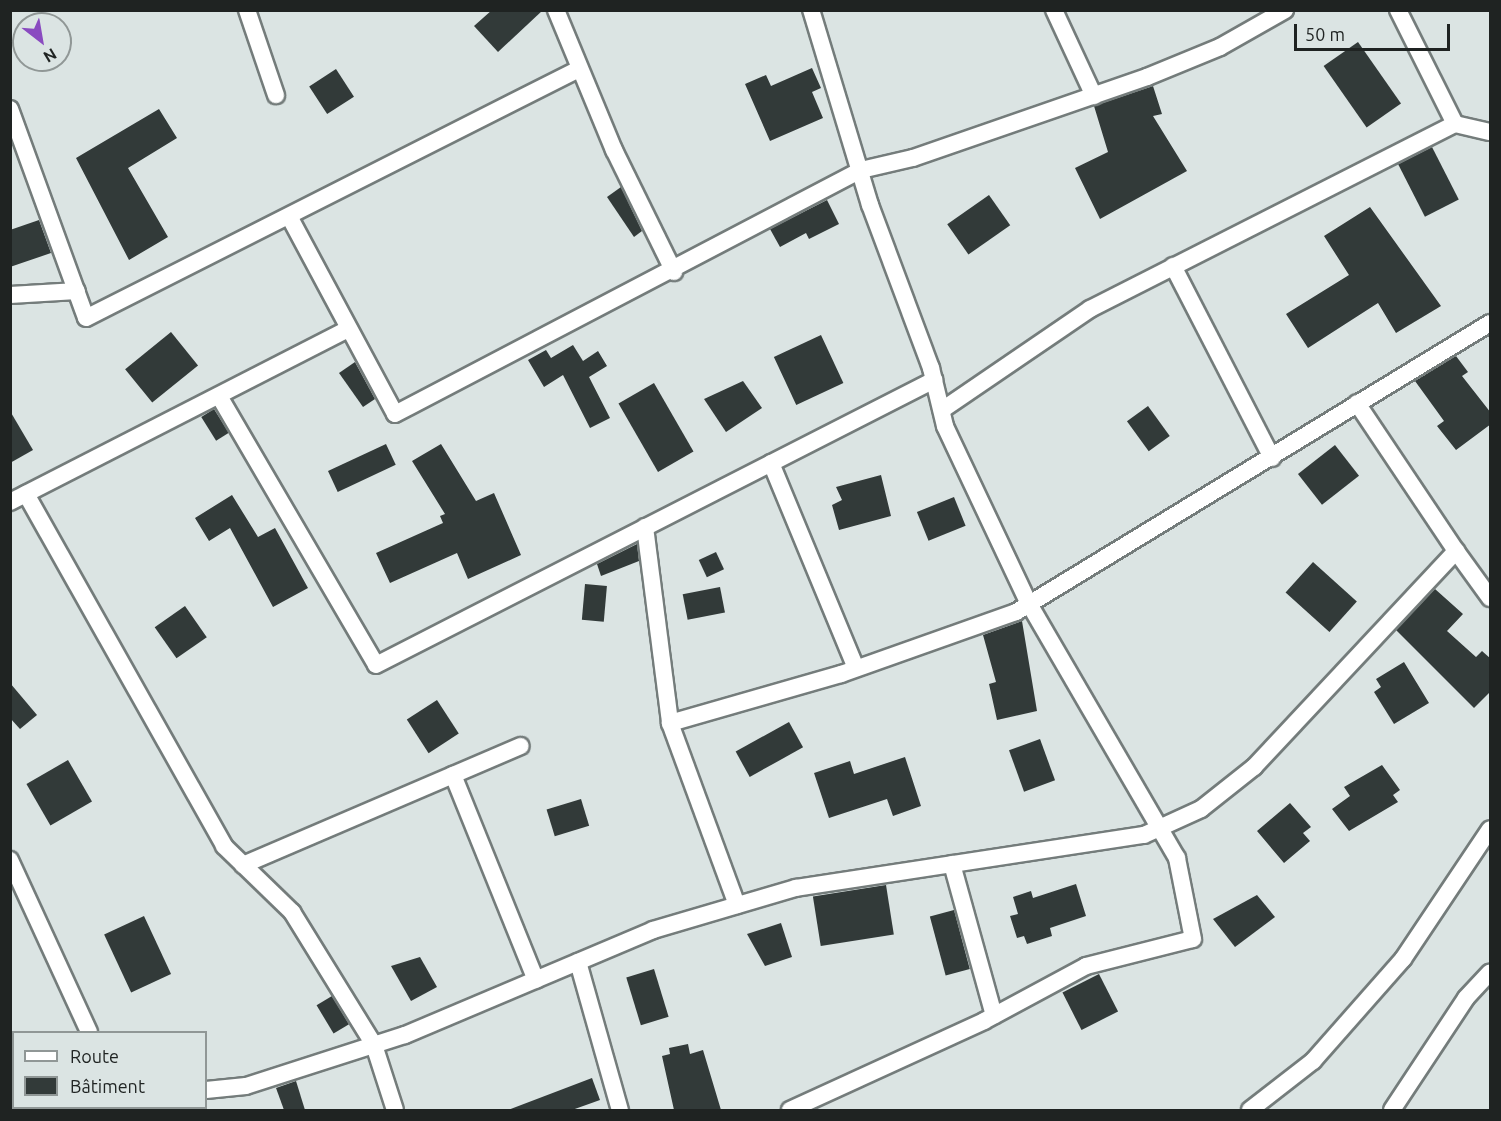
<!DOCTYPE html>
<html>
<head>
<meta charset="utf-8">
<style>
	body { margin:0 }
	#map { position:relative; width:1501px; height:1121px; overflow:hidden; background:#dbe4e3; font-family:Ubuntu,sans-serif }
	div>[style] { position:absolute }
	.building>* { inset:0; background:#323a39; transform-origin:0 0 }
	.roads { filter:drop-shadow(2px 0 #747c7b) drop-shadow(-2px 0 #747c7b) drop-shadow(0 2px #747c7b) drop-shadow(0 -2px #747c7b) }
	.street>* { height:16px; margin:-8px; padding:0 8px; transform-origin:8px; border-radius:8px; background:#fff }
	span { translate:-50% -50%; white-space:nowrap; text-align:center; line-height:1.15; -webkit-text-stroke:6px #dbe4e3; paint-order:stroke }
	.frame { position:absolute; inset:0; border:12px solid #1f2322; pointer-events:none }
	.legend { position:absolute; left:12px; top:1031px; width:195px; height:78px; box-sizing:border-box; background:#dbe4e3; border:2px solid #909796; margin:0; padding:8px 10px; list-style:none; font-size:18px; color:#1f2322 }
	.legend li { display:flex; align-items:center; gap:12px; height:30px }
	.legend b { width:30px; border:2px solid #909796 }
	.north { position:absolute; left:12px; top:12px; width:60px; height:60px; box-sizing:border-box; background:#dbe4e3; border:2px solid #909796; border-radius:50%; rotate:149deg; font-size:16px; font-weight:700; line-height:24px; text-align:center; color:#1f2322 }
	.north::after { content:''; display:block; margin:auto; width:21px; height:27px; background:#8a4bc0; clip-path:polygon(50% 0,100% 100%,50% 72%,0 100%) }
	.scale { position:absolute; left:1294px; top:24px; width:156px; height:27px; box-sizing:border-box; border:3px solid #1f2322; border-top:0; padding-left:8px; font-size:18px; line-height:21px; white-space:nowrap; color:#1f2322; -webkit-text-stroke:4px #dbe4e3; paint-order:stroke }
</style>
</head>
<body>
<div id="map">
	<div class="building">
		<div style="clip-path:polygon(492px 10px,543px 10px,498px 52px,474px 26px)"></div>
		<div style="left:1358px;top:42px;width:75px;height:42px;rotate:55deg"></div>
		<div style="clip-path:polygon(812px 68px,821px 88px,812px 92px,823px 118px,770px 141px,745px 84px,766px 75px,771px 86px)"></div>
		<div style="left:336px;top:69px;width:33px;height:32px;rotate:57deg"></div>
		<div style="clip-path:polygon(1153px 86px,1162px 114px,1153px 116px,1187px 171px,1100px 219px,1075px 168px,1108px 152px,1094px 106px)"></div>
		<div style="clip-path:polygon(159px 109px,177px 138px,128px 168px,168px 237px,129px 260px,76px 158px)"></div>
		<div style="left:1432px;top:147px;width:59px;height:38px;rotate:63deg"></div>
		<div style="clip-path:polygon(621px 187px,642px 231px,634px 237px,607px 197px)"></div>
		<div style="left:989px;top:195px;width:37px;height:51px;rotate:55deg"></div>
		<div style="clip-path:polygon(827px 200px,839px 224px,809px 239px,806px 233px,780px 247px,770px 229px)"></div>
		<div style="clip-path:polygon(1370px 207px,1441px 306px,1396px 333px,1378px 303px,1308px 348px,1286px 314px,1349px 275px,1324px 236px)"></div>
		<div style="clip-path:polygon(39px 220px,51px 253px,10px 267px,10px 230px)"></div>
		<div style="left:171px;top:332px;width:43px;height:59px;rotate:51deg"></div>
		<div style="left:821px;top:335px;width:53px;height:52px;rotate:65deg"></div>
		<div style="clip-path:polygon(573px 345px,583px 361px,598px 351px,607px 366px,589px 377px,610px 418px,590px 428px,563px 375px,544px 387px,528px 360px,546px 350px,551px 358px)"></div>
		<div style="clip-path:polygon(1456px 356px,1468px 372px,1462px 376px,1491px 413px,1491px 424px,1456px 450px,1437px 426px,1444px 421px,1415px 381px)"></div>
		<div style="clip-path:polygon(355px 362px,375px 399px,363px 407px,339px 373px)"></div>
		<div style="clip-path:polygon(743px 381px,762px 408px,726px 432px,704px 399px)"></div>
		<div style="left:654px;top:383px;width:79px;height:41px;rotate:60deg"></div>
		<div style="left:1148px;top:406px;width:37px;height:26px;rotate:54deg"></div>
		<div style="left:214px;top:409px;width:28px;height:15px;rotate:58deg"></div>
		<div style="clip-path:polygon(10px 411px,33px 450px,10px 463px)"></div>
		<div style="left:386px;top:444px;width:23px;height:64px;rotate:65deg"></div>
		<div style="clip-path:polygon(441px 444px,476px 501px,494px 493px,521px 555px,468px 579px,457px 553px,390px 583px,376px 553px,443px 523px,440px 516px,445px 514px,412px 461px)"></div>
		<div style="left:1335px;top:445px;width:39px;height:47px;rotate:52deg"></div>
		<div style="clip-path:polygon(881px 475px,891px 516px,839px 530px,832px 505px,842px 500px,836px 487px)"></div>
		<div style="clip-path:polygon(232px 495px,258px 537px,275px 528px,308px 588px,273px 607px,230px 528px,209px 541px,195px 518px)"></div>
		<div style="left:954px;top:497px;width:31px;height:40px;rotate:68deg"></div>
		<div style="clip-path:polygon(637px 544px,639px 561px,601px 576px,597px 564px)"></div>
		<div style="left:716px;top:552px;width:19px;height:19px;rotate:65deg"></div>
		<div style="left:1313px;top:562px;width:59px;height:41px;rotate:42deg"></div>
		<div style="left:585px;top:584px;width:22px;height:36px;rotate:5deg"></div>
		<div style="left:720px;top:587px;width:26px;height:38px;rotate:79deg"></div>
		<div style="clip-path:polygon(1435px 589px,1463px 614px,1447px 631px,1476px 657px,1482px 651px,1491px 659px,1491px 691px,1474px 708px,1396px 630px)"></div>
		<div style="left:185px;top:606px;width:38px;height:37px;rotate:55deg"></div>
		<div style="clip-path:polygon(1022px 621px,1037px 711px,997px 720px,989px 684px,996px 682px,983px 635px)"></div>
		<div style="clip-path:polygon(1404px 662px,1429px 703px,1394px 724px,1374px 692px,1381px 687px,1376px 679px)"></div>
		<div style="clip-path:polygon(10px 683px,37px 715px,20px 729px,10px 718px)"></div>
		<div style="left:437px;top:700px;width:40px;height:36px;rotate:57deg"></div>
		<div style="left:789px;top:722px;width:29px;height:61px;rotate:61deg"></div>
		<div style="left:1040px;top:739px;width:44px;height:33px;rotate:70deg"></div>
		<div style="clip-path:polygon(905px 757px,921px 806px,893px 816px,887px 799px,829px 818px,814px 773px,850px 761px,854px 774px)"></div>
		<div style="left:68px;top:760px;width:48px;height:48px;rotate:60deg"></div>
		<div style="clip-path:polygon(1382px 765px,1400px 790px,1393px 795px,1398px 802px,1349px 831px,1332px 809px,1350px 796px,1344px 787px)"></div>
		<div style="left:581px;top:799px;width:28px;height:36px;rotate:73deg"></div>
		<div style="clip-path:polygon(1290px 803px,1311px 827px,1303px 833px,1310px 841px,1284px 863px,1257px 831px)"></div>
		<div style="clip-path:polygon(1076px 884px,1086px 916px,1050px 928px,1052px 936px,1027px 944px,1024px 936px,1017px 938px,1010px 916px,1018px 914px,1013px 897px,1031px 891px,1033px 898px)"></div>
		<div style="left:886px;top:885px;width:50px;height:74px;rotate:81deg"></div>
		<div style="clip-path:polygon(1257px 895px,1275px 917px,1235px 947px,1213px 919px)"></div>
		<div style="left:954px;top:910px;width:61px;height:25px;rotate:75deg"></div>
		<div style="left:144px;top:916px;width:64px;height:44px;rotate:65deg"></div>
		<div style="clip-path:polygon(781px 923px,792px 957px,765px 966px,747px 934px)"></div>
		<div style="clip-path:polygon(420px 957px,437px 987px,411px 1001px,391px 966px)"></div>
		<div style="left:654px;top:969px;width:50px;height:29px;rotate:73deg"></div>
		<div style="left:1099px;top:974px;width:42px;height:41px;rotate:63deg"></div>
		<div style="left:332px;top:996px;width:33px;height:18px;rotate:59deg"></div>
		<div style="clip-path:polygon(688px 1044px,690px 1054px,703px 1050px,721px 1110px,674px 1110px,662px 1056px,670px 1054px,669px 1048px)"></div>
		<div style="clip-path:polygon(592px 1078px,600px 1100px,572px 1110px,508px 1110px)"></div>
		<div style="clip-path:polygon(296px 1081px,305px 1110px,284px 1110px,276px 1088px)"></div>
	</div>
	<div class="roads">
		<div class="street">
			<div style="left:247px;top:10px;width:90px;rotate:71.2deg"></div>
			<div style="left:556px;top:10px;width:152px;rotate:67.5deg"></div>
			<div style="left:614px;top:150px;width:136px;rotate:63.8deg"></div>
			<div style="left:1054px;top:10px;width:95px;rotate:65.1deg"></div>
			<div style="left:1398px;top:10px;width:127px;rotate:63.4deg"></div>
			<div style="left:1455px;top:124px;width:36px;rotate:13deg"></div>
			<div style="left:10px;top:109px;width:222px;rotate:70deg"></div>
			<div style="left:86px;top:318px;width:552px;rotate:-26.8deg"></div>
			<div style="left:290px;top:218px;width:222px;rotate:61.8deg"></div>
			<div style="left:395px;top:414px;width:526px;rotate:-27.64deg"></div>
			<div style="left:861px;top:170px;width:53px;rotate:-13deg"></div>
			<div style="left:913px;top:158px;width:248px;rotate:-19.1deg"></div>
			<div style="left:1147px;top:77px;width:79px;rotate:-22.3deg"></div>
			<div style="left:1220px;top:47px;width:75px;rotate:-29.6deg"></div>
			<div style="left:1173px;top:266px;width:216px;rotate:62.7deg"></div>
			<div style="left:10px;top:295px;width:67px;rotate:-3.4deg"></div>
			<div style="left:219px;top:396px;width:311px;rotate:59.7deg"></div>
			<div style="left:376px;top:665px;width:627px;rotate:-27.06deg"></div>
			<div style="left:942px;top:410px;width:179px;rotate:-34.3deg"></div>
			<div style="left:1090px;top:309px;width:409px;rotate:-26.9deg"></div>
			<div style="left:771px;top:463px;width:222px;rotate:67.5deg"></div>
			<div style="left:26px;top:494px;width:404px;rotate:60.6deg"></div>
			<div style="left:224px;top:846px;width:95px;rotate:44.1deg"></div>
			<div style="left:292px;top:912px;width:156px;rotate:58.3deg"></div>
			<div style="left:374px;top:1045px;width:68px;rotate:72.1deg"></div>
			<div style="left:10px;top:502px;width:377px;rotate:-27.1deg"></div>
			<div style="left:645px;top:527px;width:198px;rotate:82.7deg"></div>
			<div style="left:670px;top:723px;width:194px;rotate:69.8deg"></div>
			<div style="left:1456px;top:551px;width:58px;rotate:54.1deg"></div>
			<div style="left:670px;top:723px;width:178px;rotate:-16deg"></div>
			<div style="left:841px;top:674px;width:186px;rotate:-19.5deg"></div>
			<div style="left:1016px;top:612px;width:555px;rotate:-31.37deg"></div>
			<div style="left:453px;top:775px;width:221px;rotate:68deg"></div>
			<div style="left:10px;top:860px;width:189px;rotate:65.3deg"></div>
			<div style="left:952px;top:864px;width:157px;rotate:74.5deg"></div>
			<div style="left:243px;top:865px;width:302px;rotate:-23.2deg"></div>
			<div style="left:578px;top:962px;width:154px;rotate:74.2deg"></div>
			<div style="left:206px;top:1090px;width:40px;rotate:-5.7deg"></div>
			<div style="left:246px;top:1086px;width:167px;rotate:-17.8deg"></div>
			<div style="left:405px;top:1035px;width:269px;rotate:-22.9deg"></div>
			<div style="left:653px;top:930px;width:149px;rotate:-16.4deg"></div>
			<div style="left:796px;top:888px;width:352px;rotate:-8.7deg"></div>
			<div style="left:1144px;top:835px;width:63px;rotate:-24.5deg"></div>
			<div style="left:1201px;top:809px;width:68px;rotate:-38.4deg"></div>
			<div style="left:1254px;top:767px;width:296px;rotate:-46.9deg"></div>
			<div style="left:1456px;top:551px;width:178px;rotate:-123.8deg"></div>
			<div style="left:134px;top:1110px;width:7px;rotate:-16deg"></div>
			<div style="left:790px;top:1110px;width:213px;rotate:-24.6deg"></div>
			<div style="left:984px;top:1021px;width:116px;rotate:-28.3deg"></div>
			<div style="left:1086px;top:966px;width:110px;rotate:-14.2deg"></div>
			<div style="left:1193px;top:939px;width:83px;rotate:-101.2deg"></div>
			<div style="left:1177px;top:858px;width:294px;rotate:-120.2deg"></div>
			<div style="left:1029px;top:604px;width:197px;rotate:-115.3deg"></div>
			<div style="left:945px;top:426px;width:60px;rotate:-103.6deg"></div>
			<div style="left:931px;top:368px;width:174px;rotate:-110.5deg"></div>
			<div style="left:870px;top:205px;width:204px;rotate:-106.8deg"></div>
			<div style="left:1250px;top:1110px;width:80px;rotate:-37.9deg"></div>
			<div style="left:1313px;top:1061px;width:136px;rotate:-48.6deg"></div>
			<div style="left:1403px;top:959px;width:156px;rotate:-56.2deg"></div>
			<div style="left:1392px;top:1110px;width:134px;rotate:-56.5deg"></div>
			<div style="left:1466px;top:998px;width:35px;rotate:-47deg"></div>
		</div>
	</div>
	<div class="frame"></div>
	<ul class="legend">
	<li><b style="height:8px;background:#fff"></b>Route</li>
	<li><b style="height:16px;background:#323a39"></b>Bâtiment</li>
	</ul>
	<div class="north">N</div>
	<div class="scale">50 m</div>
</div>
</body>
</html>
